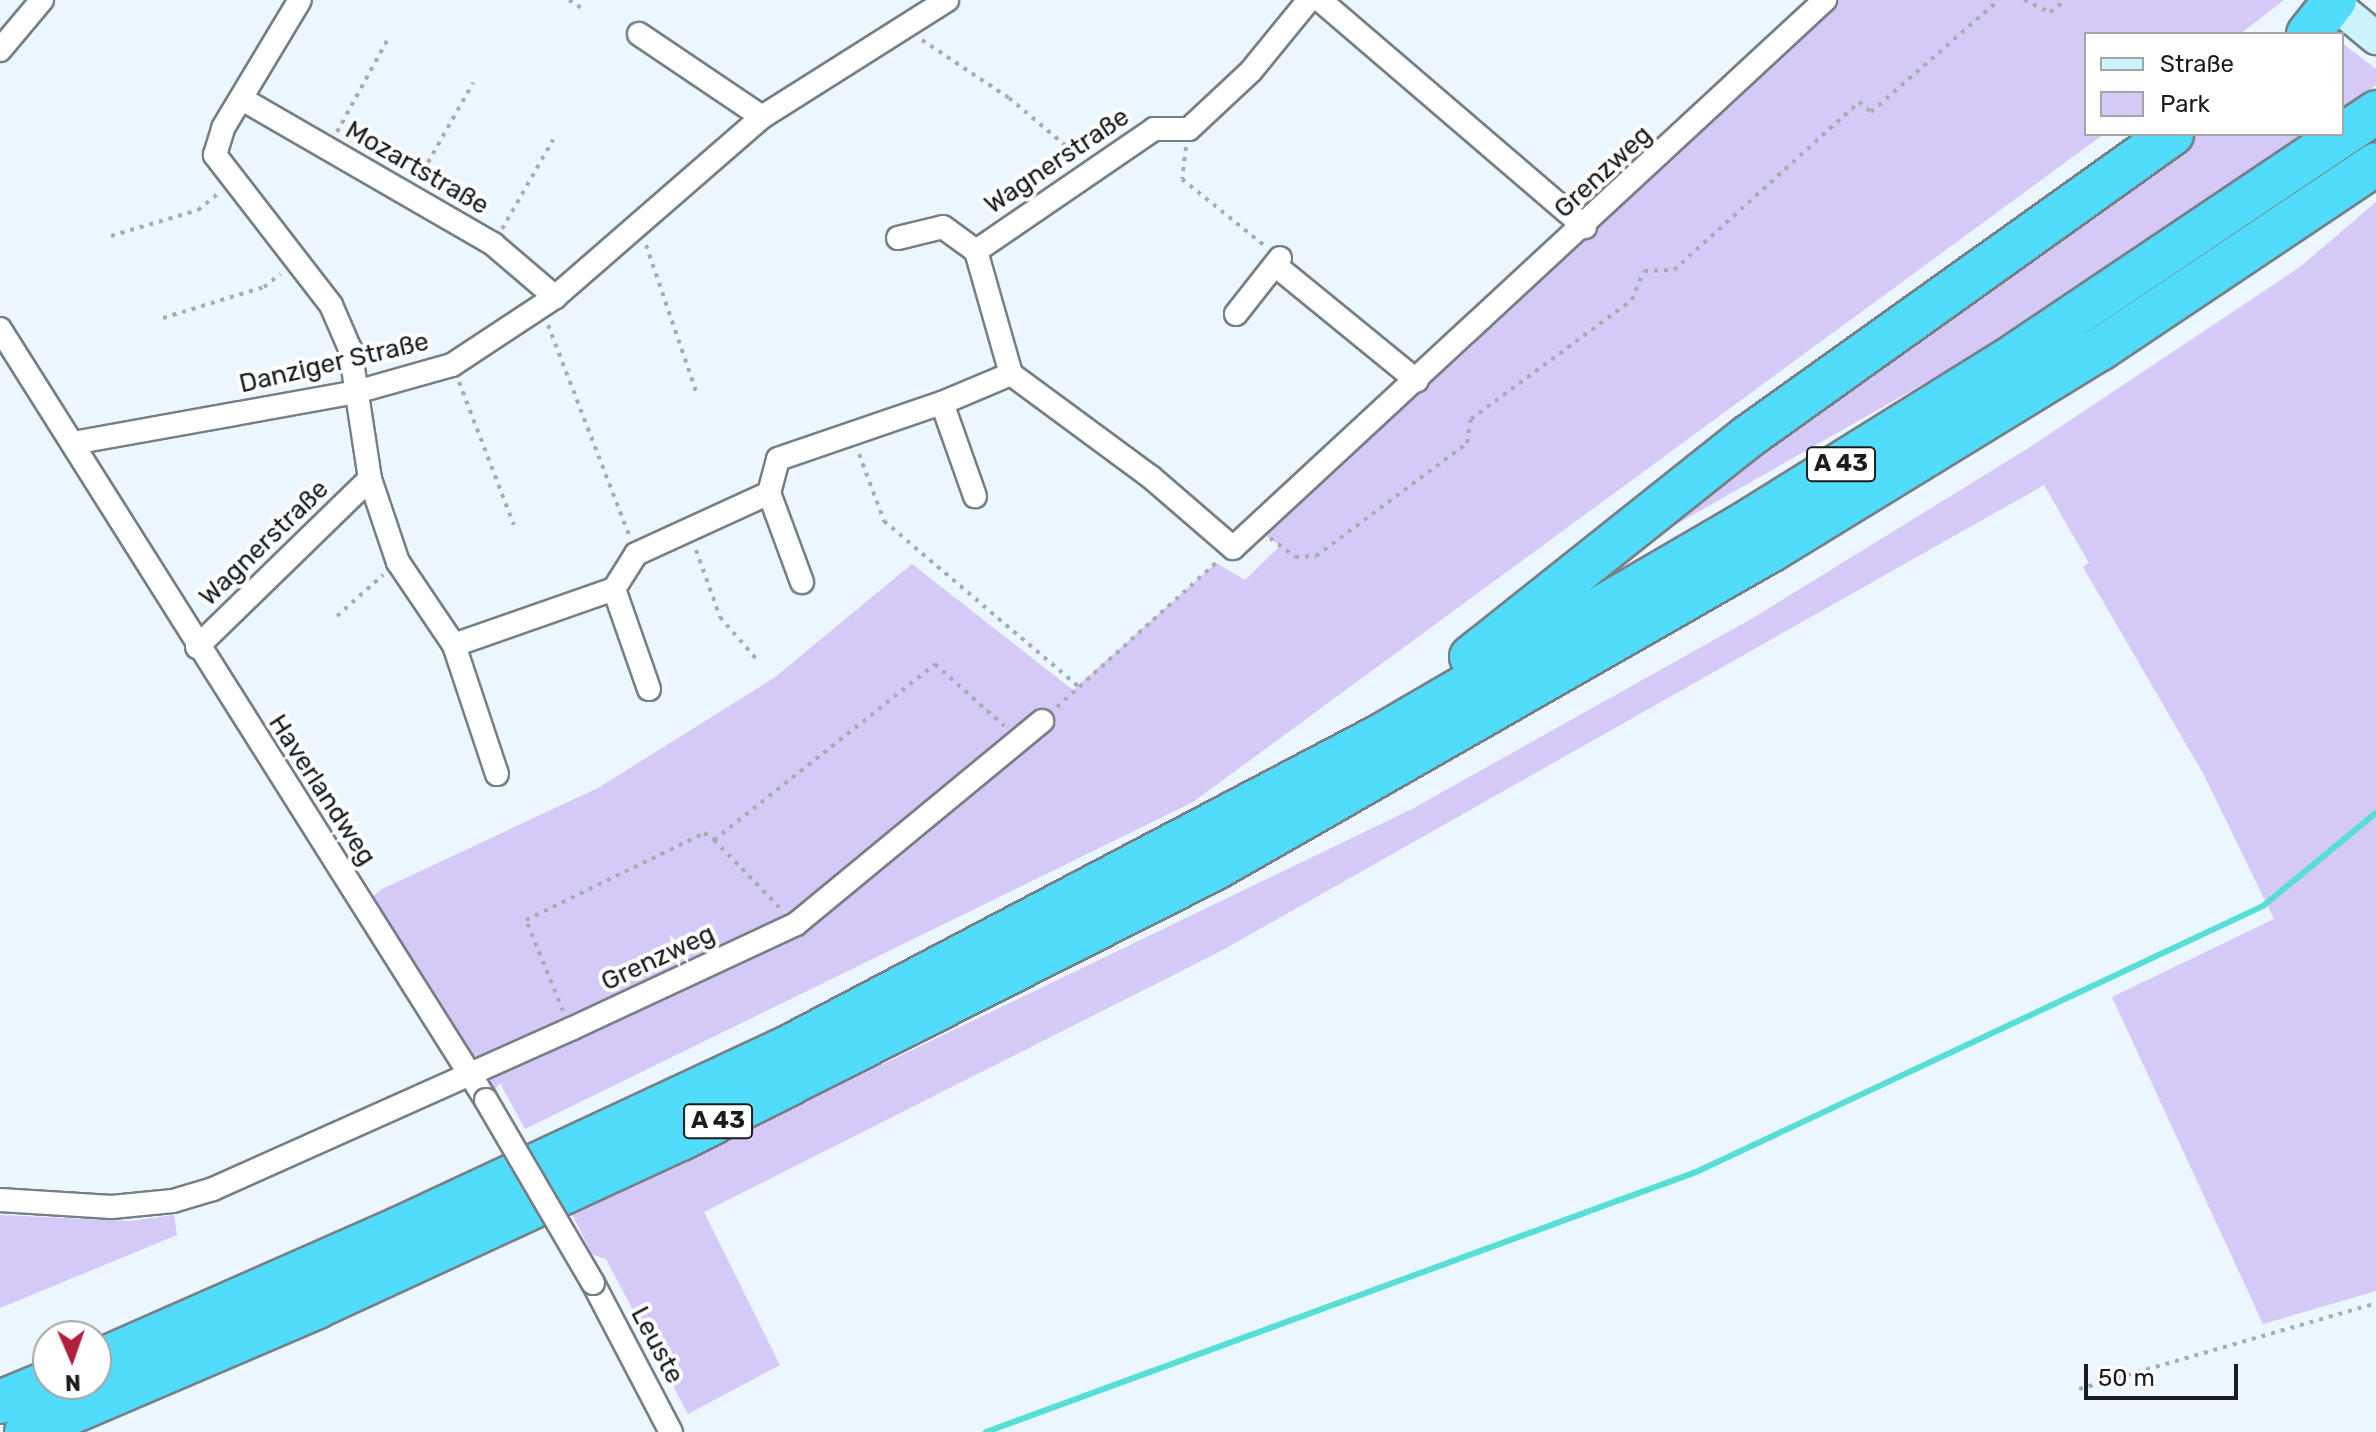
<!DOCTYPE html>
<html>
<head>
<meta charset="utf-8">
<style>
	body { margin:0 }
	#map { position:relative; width:2376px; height:1432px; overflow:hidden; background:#ecf6fe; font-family:Rubik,sans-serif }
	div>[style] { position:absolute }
	.green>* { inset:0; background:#d4c9f7 }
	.stream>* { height:6px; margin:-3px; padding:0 3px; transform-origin:3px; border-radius:3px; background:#57ded5 }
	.path>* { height:4px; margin-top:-2px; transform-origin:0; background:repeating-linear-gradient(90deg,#a5adb3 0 4px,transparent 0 10px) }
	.roads { filter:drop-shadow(2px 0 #777f86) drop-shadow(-2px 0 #777f86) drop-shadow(0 2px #777f86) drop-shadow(0 -2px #777f86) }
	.street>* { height:22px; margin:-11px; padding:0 11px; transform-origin:11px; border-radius:11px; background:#fff }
	.secondary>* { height:32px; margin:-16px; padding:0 16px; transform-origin:16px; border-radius:16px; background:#cbf4fe }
	.highway>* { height:42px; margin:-21px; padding:0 21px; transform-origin:21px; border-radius:21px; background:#51dcfc }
	.bridges { filter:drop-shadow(2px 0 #777f86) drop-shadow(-2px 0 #777f86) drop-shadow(0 2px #777f86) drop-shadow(0 -2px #777f86) }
	.street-bridge>* { height:22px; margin:-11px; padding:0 11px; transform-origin:11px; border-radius:11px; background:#fff }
	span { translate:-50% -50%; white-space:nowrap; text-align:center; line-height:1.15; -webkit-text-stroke:8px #fff; paint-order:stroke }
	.shield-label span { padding:2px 6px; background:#fff; border:2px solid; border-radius:6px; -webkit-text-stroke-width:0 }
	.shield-label { font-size:24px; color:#1a1d20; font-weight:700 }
	.street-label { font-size:26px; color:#1a1d20 }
	.legend { position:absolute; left:2084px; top:32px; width:260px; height:104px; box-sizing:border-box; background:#fff; border:2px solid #a3a5a6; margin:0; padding:10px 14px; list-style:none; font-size:24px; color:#1a1d20 }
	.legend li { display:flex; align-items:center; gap:16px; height:40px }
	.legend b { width:40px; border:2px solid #a3a5a6 }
	.north { position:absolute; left:32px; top:1320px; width:80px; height:80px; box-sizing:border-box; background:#fff; border:2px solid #a3a5a6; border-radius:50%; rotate:178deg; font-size:22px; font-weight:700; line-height:32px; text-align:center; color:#1a1d20 }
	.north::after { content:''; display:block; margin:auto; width:28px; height:36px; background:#b21f3d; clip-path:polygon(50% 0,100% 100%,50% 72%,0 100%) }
	.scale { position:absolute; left:2084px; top:1364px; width:154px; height:36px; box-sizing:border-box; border:4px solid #1a1d20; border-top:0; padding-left:10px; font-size:24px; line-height:28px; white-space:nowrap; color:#1a1d20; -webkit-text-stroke:6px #fff; paint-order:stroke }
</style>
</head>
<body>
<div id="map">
	<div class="green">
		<div style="clip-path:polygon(1825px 0,2284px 0,2240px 34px,2086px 34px,2086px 134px,2104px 134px,1193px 802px,525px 1129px,500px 1083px,486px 1100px,362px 905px,382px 889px,598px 788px,774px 678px,912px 564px,1073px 690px,1216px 563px,1245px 580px,1280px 546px,1256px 528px)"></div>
		<div style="clip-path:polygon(2342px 43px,2376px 69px,2376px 85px,2342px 108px)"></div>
		<div style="clip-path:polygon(2194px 134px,2303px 134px,1969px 358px,1654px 537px,1960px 300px)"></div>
		<div style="clip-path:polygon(2376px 202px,2376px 1291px,2263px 1324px,2112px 997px,2274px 919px,2204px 775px,2083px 567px,2089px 563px,2044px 485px,1221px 951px,704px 1212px,780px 1365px,688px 1414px,606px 1259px,592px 1254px,572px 1214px,1412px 809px,1753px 618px,2027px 449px,2300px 267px)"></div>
		<div style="clip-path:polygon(0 1215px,130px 1221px,174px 1215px,177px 1235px,0 1308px)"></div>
	</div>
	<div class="stream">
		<div style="left:986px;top:1432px;width:756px;rotate:-20.11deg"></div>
		<div style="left:1696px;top:1172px;width:626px;rotate:-25.13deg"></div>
		<div style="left:2263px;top:906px;width:146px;rotate:-39.5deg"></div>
	</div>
	<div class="path">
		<div style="left:569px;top:0;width:17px;rotate:33deg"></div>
		<div style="left:2024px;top:0;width:29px;rotate:25deg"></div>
		<div style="left:2050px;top:12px;width:20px;rotate:-37deg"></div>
		<div style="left:922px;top:40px;width:105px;rotate:33.7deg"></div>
		<div style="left:1009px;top:98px;width:90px;rotate:40deg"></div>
		<div style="left:337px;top:132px;width:106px;rotate:-61.3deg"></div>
		<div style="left:1186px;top:147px;width:32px;rotate:97deg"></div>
		<div style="left:1182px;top:179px;width:107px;rotate:38.9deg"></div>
		<div style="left:418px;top:180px;width:112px;rotate:-60.4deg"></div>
		<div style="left:502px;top:229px;width:103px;rotate:-60.2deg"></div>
		<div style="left:111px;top:236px;width:91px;rotate:-16.6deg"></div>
		<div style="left:198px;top:210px;width:27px;rotate:-39deg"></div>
		<div style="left:646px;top:245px;width:157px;rotate:71.1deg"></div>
		<div style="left:163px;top:318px;width:106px;rotate:-17.1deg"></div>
		<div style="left:264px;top:287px;width:21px;rotate:-39deg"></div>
		<div style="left:548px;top:325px;width:227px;rotate:68.9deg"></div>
		<div style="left:459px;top:382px;width:153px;rotate:69deg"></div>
		<div style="left:859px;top:454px;width:72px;rotate:69.5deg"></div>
		<div style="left:884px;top:521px;width:255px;rotate:40.4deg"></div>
		<div style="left:1270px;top:538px;width:31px;rotate:37deg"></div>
		<div style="left:1295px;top:557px;width:21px;rotate:-3deg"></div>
		<div style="left:1316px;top:556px;width:189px;rotate:-36.8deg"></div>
		<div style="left:1467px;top:443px;width:24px;rotate:-81deg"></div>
		<div style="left:1471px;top:419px;width:200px;rotate:-36.5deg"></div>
		<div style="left:1632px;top:300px;width:31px;rotate:-68deg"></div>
		<div style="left:1644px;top:271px;width:30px;rotate:-2deg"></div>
		<div style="left:1674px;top:270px;width:250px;rotate:-42.2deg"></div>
		<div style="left:1859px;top:102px;width:16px;rotate:40deg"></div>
		<div style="left:1871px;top:112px;width:170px;rotate:-41.2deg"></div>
		<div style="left:696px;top:550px;width:71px;rotate:70.3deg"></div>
		<div style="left:720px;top:617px;width:58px;rotate:49.2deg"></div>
		<div style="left:337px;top:616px;width:62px;rotate:-41.7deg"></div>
		<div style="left:1057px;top:707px;width:219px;rotate:-42.2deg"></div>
		<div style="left:714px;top:840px;width:98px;rotate:45.8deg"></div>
		<div style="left:563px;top:1011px;width:98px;rotate:-112.1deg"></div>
		<div style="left:526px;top:920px;width:198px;rotate:-26deg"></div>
		<div style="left:704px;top:833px;width:12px;rotate:35deg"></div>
		<div style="left:714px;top:840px;width:283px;rotate:-38.5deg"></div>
		<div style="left:935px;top:664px;width:93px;rotate:41.9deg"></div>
		<div style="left:2079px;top:1389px;width:309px;rotate:-16.1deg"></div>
	</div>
	<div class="roads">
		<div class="street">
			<div style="left:1320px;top:0;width:349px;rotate:40.6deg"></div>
			<div style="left:639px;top:34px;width:148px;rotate:34deg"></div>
			<div style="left:0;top:50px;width:65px;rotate:-50deg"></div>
			<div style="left:242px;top:99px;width:290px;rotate:30deg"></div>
			<div style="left:493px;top:244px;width:82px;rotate:40.5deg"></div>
			<div style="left:898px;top:238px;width:46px;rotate:-13.7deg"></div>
			<div style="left:943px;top:227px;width:41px;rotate:36deg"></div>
			<div style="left:1275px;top:265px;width:183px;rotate:39.2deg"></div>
			<div style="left:1236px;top:314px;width:71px;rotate:-51.8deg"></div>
			<div style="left:0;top:329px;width:911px;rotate:57.77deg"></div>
			<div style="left:1011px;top:374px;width:175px;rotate:36.4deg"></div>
			<div style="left:1152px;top:478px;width:107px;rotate:40.8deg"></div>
			<div style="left:1233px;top:548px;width:807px;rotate:-42.79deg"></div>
			<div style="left:942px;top:403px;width:99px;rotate:70.5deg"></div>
			<div style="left:73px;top:443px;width:288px;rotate:-10.2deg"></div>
			<div style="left:356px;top:392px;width:100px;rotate:-15.7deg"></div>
			<div style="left:452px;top:365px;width:123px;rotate:-33.4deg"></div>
			<div style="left:555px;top:297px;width:274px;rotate:-41deg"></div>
			<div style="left:762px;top:117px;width:219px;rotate:-32.3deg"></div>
			<div style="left:370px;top:479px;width:88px;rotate:71.4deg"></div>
			<div style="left:398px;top:562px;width:100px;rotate:56deg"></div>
			<div style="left:454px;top:645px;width:136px;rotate:71.6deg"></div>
			<div style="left:769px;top:493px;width:95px;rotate:69.7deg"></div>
			<div style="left:614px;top:589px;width:106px;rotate:70.7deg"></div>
			<div style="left:454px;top:645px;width:170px;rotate:-19.3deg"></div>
			<div style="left:614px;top:589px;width:41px;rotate:-57.8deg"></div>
			<div style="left:636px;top:554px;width:146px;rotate:-24.6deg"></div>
			<div style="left:769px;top:493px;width:35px;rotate:-75deg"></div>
			<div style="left:778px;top:459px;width:173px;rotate:-18.9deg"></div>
			<div style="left:942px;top:403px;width:75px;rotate:-22.8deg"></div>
			<div style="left:1011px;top:374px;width:128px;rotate:-105.9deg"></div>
			<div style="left:976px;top:251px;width:216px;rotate:-34.4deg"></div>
			<div style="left:1154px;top:129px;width:35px"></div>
			<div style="left:1189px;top:129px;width:85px;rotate:-43.1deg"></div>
			<div style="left:1251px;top:71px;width:92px;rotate:-50.8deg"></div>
			<div style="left:197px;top:647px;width:241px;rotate:-44.2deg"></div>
			<div style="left:370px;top:479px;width:132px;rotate:-98.7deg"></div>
			<div style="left:350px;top:349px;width:48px;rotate:-113.4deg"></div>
			<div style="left:331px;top:305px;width:190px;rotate:-127.7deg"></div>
			<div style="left:215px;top:155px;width:28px;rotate:-73deg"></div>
			<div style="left:223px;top:128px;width:149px;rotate:-59deg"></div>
			<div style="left:0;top:1200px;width:112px;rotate:3.6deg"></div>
			<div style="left:112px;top:1207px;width:61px;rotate:-5.6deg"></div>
			<div style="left:173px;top:1201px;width:42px;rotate:-16.7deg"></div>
			<div style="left:213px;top:1189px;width:392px;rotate:-24.1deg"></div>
			<div style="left:571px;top:1029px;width:248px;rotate:-25deg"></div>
			<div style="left:796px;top:924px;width:319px;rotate:-39.5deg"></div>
			<div style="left:593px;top:1283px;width:168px;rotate:62.4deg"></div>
		</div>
		<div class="secondary">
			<div style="left:2330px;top:0;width:60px;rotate:39.6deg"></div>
		</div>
		<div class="highway">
			<div style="left:2308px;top:34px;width:43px;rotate:-51.5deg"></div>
			<div style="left:1471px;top:657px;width:355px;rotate:-38.5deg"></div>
			<div style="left:1749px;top:436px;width:520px;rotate:-35.52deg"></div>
			<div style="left:96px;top:1362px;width:330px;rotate:-23.8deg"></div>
			<div style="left:398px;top:1229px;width:435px;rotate:-25deg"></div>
			<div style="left:792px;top:1045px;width:662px;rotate:-27.73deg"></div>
			<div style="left:1378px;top:737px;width:418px;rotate:-30.2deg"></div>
			<div style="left:1739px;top:527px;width:329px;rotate:-31.9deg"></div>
			<div style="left:2018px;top:353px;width:432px;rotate:-33.9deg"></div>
			<div style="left:0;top:1402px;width:52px;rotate:-22.6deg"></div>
			<div style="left:26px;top:1432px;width:317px;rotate:-23.2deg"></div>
			<div style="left:317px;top:1307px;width:401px;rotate:-24.8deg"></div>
			<div style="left:681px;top:1139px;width:600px;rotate:-26.86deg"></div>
			<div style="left:1216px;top:868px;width:638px;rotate:-29.78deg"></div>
			<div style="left:1770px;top:551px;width:387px;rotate:-31.5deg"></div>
			<div style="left:2100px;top:349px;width:332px;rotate:-33.8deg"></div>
		</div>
	</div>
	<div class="bridges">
		<div class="street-bridge">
			<div style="left:486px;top:1100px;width:212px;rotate:59.7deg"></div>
		</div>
	</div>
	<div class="shield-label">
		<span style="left:1841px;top:464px">A 43</span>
		<span style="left:718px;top:1121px">A 43</span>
	</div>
	<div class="street-label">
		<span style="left:1057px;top:161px;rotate:-34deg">Wagnerstraße</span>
		<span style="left:417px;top:168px;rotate:30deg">Mozartstraße</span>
		<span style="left:1603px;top:172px;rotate:-43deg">Grenzweg</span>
		<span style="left:334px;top:363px;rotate:-13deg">Danziger Straße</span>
		<span style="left:264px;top:543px;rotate:-44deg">Wagnerstraße</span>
		<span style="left:322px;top:790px;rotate:57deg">Haverlandweg</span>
		<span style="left:658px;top:958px;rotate:-25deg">Grenzweg</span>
		<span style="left:657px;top:1345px;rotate:62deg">Leuste</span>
	</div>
	<ul class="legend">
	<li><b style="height:10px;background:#cbf4fe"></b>Straße</li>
	<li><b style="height:22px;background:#d4c9f7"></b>Park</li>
	</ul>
	<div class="north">N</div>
	<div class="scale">50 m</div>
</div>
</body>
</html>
